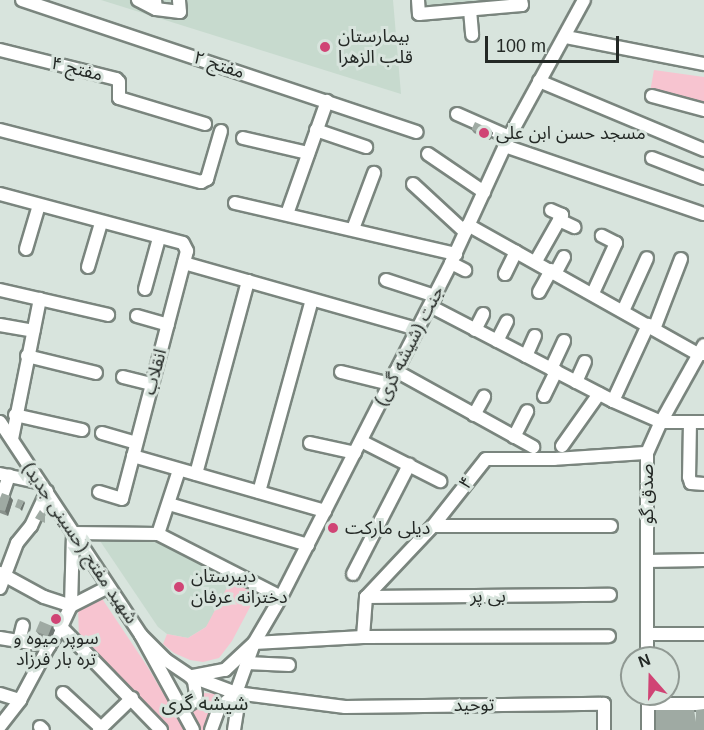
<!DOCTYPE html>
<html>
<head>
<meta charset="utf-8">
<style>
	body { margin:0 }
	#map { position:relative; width:704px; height:730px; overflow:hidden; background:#d8e4dd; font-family:Helvetica,"Noto Sans Arabic",sans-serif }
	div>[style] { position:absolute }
	.built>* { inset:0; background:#c7dace }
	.green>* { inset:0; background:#f7c4d0 }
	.roads { filter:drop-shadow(2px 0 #7a857e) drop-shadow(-2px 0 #7a857e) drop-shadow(0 2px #7a857e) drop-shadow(0 -2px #7a857e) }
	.minor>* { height:12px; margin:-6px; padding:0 6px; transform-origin:6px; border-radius:6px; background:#fff }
	.wall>* { inset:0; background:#89928c }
	.shaded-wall>* { inset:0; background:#6f7772 }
	.building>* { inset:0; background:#9faaa3; transform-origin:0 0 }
	.dots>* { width:16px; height:16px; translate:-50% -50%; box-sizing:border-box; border:3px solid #d8e4dd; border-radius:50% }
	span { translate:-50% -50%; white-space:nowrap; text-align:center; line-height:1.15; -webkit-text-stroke:6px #d8e4dd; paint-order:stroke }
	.poi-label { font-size:18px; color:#232825 }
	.left { translate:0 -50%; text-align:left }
	.street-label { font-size:18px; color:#232825 }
	.neighbourhood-label { font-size:20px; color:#252e28 }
	.north { position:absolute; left:620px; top:646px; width:60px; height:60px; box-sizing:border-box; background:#d8e4dd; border:2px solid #909993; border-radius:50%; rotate:340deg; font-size:16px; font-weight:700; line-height:24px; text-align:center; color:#232825 }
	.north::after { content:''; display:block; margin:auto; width:21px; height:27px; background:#d04475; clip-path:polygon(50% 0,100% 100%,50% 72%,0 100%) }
	.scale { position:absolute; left:485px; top:36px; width:134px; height:27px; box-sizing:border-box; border:3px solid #232825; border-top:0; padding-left:8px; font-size:18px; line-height:21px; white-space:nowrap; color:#232825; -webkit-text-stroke:4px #d8e4dd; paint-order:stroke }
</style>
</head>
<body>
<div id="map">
	<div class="built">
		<div style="clip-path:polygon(101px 0,393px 0,401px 94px)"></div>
		<div style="clip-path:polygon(421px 0,516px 0,421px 8px)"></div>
		<div style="clip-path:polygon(153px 537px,232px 578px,212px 618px,206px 627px,188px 638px,167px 634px,158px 627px,98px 538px)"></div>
	</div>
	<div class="green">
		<div style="clip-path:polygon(654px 70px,704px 77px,704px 107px,650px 92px)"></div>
		<div style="clip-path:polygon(232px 578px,259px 590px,232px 641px,219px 658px,203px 662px,190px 660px,174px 653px,163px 644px,167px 634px,188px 638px,206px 627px)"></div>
		<div style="clip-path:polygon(101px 597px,147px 666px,185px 730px,167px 730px,79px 639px,78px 607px)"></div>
		<div style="clip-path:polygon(203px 693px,220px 694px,203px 730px,197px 730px,188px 710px,199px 702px)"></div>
	</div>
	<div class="roads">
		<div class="minor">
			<div style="left:22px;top:0;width:416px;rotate:18.5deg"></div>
			<div style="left:138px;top:0;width:20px;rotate:27deg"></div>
			<div style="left:155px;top:0;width:9px;rotate:84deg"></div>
			<div style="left:156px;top:9px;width:24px;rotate:7deg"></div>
			<div style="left:180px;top:12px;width:12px;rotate:-95deg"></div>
			<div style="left:418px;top:0;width:14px;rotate:86deg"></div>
			<div style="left:419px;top:14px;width:103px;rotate:-5deg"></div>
			<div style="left:522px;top:5px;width:5px;rotate:-101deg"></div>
			<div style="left:470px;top:10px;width:25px;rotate:85deg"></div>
			<div style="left:566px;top:37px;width:141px;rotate:11.1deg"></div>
			<div style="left:0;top:50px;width:120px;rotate:14deg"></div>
			<div style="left:116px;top:79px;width:4px;rotate:45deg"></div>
			<div style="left:119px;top:82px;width:16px;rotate:90deg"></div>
			<div style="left:119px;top:98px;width:90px;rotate:16.8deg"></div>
			<div style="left:539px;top:81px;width:179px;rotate:22.7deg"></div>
			<div style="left:652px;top:96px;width:54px;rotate:15.1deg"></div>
			<div style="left:457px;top:114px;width:57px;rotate:23.9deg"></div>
			<div style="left:0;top:130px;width:208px;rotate:14.5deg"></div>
			<div style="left:201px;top:182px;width:7px;rotate:-27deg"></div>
			<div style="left:207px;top:179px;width:50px;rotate:-73.7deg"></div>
			<div style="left:316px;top:130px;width:53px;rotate:18.8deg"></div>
			<div style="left:243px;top:138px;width:67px;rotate:13deg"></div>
			<div style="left:505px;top:146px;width:210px;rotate:18.9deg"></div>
			<div style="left:428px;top:154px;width:68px;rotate:34.2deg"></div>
			<div style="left:652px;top:158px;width:56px;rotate:21deg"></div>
			<div style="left:413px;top:184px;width:71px;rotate:42.7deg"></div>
			<div style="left:0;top:194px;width:189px;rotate:15deg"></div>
			<div style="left:183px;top:243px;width:9px;rotate:63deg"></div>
			<div style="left:187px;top:251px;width:256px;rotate:104.7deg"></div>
			<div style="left:122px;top:499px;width:24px;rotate:-163deg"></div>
			<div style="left:235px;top:203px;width:227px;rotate:13deg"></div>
			<div style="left:287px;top:214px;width:120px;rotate:-70.5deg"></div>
			<div style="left:559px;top:220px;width:17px;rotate:25deg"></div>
			<div style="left:468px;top:225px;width:264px;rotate:29.3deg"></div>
			<div style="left:698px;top:354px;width:6px"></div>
			<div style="left:353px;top:229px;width:60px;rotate:-69.4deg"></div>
			<div style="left:26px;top:249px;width:46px;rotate:-73.5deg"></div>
			<div style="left:536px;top:261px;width:53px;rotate:-60.5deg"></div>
			<div style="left:562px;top:215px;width:12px;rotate:-156deg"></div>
			<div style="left:184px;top:263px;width:243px;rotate:15.8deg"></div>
			<div style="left:451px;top:263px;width:16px;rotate:27deg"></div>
			<div style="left:88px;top:267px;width:46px;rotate:-73.5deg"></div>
			<div style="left:556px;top:272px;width:17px;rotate:-62deg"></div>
			<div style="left:505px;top:274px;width:25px;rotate:-64deg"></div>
			<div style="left:386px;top:280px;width:52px;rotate:18.1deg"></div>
			<div style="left:145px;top:289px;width:53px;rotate:-74.6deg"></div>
			<div style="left:0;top:290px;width:111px;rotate:13deg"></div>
			<div style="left:539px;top:292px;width:25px;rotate:-61deg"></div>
			<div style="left:593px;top:293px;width:55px;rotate:-65.3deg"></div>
			<div style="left:616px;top:243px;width:16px;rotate:-153deg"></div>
			<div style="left:430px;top:306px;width:206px;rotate:27.4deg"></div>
			<div style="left:613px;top:401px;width:52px;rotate:23.6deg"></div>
			<div style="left:661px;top:422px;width:43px"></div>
			<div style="left:623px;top:311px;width:58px;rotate:-65.6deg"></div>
			<div style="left:137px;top:316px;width:32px;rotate:16deg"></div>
			<div style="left:0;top:325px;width:34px;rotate:10deg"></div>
			<div style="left:654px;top:329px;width:75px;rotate:-68.9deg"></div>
			<div style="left:475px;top:330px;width:18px;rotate:-63deg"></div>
			<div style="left:497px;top:341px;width:22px;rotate:-63deg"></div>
			<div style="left:27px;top:356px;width:71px;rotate:13.8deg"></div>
			<div style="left:526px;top:356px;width:22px;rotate:-66deg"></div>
			<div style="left:551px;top:369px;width:31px;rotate:-65deg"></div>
			<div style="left:396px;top:371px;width:157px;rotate:29deg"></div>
			<div style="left:341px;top:372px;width:50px;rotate:13.8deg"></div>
			<div style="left:123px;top:377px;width:30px;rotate:14deg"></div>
			<div style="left:576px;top:382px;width:22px;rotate:-66deg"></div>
			<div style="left:544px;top:396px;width:28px;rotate:-64deg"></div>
			<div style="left:613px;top:401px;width:84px;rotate:-65.3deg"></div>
			<div style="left:15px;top:415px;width:69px;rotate:12.6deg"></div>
			<div style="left:474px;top:415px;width:21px;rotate:-61deg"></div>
			<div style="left:0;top:422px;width:255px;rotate:56.5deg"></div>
			<div style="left:141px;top:635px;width:108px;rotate:61.3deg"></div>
			<div style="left:690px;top:422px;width:55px;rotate:91deg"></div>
			<div style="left:689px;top:477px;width:6px;rotate:72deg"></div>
			<div style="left:691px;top:483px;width:13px;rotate:4deg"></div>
			<div style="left:102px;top:433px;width:35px;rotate:16deg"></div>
			<div style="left:514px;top:437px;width:29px;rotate:-63deg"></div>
			<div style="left:12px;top:439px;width:143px;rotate:-78.7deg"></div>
			<div style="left:361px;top:441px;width:89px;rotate:26.9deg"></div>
			<div style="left:310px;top:443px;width:46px;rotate:12.5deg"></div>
			<div style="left:562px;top:446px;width:64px;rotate:-54.6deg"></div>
			<div style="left:133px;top:456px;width:200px;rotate:16deg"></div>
			<div style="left:0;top:474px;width:40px;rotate:12deg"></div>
			<div style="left:196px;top:474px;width:200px;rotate:-74.9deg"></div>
			<div style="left:259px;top:492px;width:199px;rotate:-74.6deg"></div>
			<div style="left:0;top:502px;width:28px;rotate:-71deg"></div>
			<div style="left:169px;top:504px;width:145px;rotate:16.4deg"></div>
			<div style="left:433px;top:526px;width:178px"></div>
			<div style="left:158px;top:534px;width:67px;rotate:-71.8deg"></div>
			<div style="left:647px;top:561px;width:57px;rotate:-1deg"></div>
			<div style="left:0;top:573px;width:50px;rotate:28.6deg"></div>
			<div style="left:44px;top:597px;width:28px;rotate:18deg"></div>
			<div style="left:71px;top:606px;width:42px;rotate:-27.2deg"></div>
			<div style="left:353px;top:574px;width:123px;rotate:-62.8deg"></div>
			<div style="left:0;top:588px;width:48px;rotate:-69.3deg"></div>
			<div style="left:17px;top:543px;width:22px;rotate:-51deg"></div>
			<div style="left:31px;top:526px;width:38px;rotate:-65deg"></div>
			<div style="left:366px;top:597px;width:244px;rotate:-0.5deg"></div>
			<div style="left:647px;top:634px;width:57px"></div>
			<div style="left:141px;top:635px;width:35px;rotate:45deg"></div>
			<div style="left:166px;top:660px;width:29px;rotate:34deg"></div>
			<div style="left:190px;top:676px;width:49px;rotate:20.3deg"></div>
			<div style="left:236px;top:693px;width:110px;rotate:7.3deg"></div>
			<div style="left:345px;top:707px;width:259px;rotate:-0.7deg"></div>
			<div style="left:604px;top:704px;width:26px;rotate:90deg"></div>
			<div style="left:363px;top:637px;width:40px;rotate:-85.7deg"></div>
			<div style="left:366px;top:597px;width:98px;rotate:-46.7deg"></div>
			<div style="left:433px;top:526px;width:85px;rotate:-51.7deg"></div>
			<div style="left:486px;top:459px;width:68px"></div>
			<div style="left:554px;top:459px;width:93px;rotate:-3.7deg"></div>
			<div style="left:0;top:638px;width:50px;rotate:9.3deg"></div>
			<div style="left:49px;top:646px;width:22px;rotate:-58deg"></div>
			<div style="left:19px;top:641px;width:16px;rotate:-76deg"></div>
			<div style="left:647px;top:658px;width:205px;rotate:-90deg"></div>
			<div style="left:647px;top:453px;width:34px;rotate:-66deg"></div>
			<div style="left:661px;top:422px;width:88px;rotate:-60.8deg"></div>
			<div style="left:247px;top:663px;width:42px;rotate:2.7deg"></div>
			<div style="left:193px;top:676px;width:33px;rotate:-11deg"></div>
			<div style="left:225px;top:670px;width:40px;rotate:-43deg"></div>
			<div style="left:254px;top:643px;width:109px;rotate:-3.2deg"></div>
			<div style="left:363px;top:637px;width:246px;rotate:-0.2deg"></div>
			<div style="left:63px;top:693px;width:52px;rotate:42.6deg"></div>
			<div style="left:0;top:694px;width:21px;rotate:17deg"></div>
			<div style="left:648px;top:694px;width:36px;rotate:90deg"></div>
			<div style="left:648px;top:704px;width:56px"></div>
			<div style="left:182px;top:709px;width:14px;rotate:-34deg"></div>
			<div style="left:194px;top:701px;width:6px;rotate:-72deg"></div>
			<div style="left:196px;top:695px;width:14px;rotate:-98deg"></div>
			<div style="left:194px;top:681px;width:6px;rotate:-129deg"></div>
			<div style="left:0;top:726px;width:33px;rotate:-52deg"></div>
			<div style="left:20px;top:700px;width:61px;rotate:-61.8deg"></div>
			<div style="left:40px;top:727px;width:4px;rotate:45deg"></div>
			<div style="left:99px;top:730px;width:46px;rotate:-44.1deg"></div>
			<div style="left:161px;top:730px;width:144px;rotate:-134.2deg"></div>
			<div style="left:61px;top:627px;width:23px;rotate:-65deg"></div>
			<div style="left:71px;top:606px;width:73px;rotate:-88.4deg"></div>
			<div style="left:73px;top:533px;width:85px;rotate:0.7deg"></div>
			<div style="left:158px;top:534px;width:138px;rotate:27.1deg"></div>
			<div style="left:211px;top:730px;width:23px;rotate:-70deg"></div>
			<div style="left:219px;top:708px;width:23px;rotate:-41deg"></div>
			<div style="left:236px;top:693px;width:53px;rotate:-70.2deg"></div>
			<div style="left:254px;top:643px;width:53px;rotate:-59.6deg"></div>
			<div style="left:281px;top:597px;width:375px;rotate:-63deg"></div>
			<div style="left:451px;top:263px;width:139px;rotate:-65.3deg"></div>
			<div style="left:509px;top:137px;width:156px;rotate:-61.3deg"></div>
			<div style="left:234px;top:730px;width:24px;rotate:-81deg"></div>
			<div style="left:238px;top:706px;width:13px;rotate:-99deg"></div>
		</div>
	</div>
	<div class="wall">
		<div style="clip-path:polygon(471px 129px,490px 129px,493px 133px,490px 140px,474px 133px)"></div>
		<div style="clip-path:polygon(0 498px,13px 500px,8px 516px,0 513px)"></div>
		<div style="clip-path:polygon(55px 630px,51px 640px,39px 635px,36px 631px)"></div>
	</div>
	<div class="shaded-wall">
		<div style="clip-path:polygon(490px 129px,493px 133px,490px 140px,487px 136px)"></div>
		<div style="clip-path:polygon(10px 496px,13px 500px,8px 516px,5px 511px)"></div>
		<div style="clip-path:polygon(24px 501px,25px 503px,22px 511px,20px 509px)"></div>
		<div style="clip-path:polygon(52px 626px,55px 630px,51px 640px,48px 636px)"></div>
	</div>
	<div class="building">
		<div style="left:475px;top:122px;width:17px;height:8px;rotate:25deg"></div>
		<div style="clip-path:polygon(2px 493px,10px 496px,5px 511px,0 510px,0 498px)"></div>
		<div style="clip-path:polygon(18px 499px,24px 501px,20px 509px,15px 507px)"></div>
		<div style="clip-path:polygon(40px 510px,45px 515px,45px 523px,35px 518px)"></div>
		<div style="clip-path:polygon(52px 614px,60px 615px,58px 621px,50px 619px)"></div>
		<div style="left:40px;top:621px;width:13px;height:11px;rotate:23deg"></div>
		<div style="clip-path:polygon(704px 709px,704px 730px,656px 730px,656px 710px,694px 710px,696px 722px,696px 710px)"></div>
	</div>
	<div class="dots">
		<div style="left:325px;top:47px;background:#d04475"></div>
		<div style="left:484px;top:133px;background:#d04475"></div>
		<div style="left:333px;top:528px;background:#d04475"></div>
		<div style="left:179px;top:587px;background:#d04475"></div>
		<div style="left:56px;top:619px;background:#d04475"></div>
	</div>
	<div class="poi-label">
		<span class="left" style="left:338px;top:47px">بیمارستان<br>قلب الزهرا</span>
		<span class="left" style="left:496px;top:133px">مسجد حسن ابن علی</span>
		<span class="left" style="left:345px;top:528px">دیلی مارکت</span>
		<span class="left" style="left:191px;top:587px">دبیرستان<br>دخترانه عرفان</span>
		<span style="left:56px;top:649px">سوپر میوه و<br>تره بار فرزاد</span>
	</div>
	<div class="street-label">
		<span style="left:219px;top:65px;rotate:18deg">مفتح ۲</span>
		<span style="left:77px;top:69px;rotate:14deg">مفتح ۴</span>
		<span style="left:409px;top:346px;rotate:-63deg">جنت (شیشه گری)</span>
		<span style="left:155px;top:372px;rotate:-75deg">انقلاب</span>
		<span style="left:466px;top:483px;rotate:-52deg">۴</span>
		<span style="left:647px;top:494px;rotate:-90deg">صدق گو</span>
		<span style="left:80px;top:543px;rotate:56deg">شهید مفتح (حسینی جدید)</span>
		<span style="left:488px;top:596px">بی پر</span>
		<span style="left:474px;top:705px;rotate:-1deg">توحید</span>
	</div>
	<div class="neighbourhood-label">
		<span style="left:205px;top:703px">شیشه گری</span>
	</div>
	<div class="north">N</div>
	<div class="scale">100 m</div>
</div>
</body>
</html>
